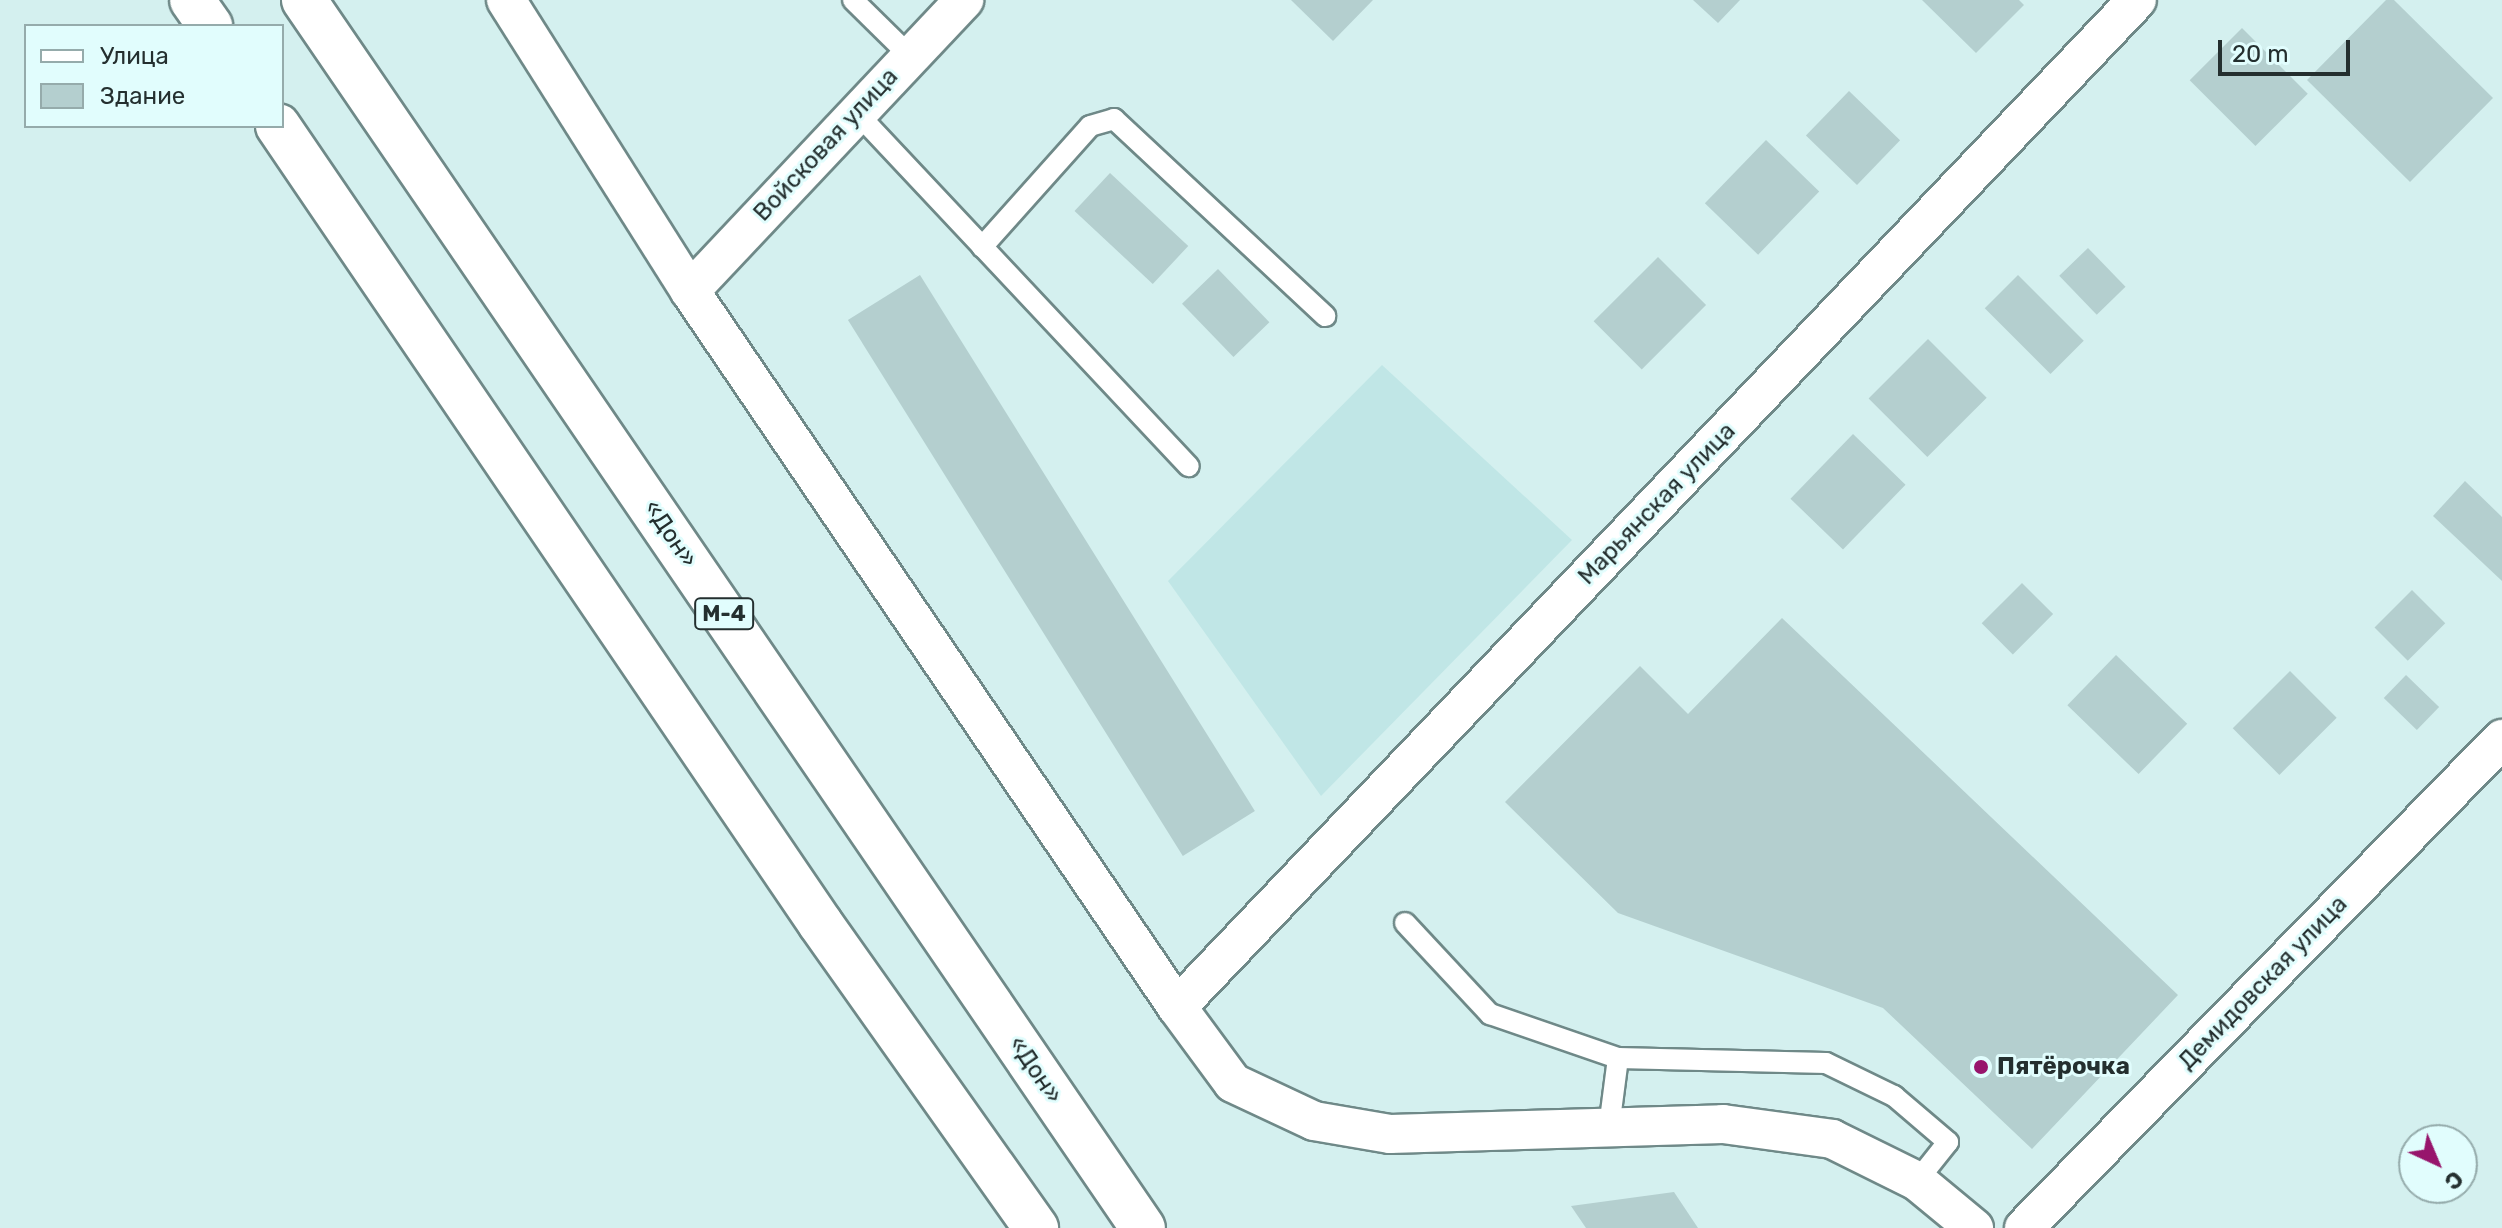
<!DOCTYPE html>
<html>
<head>
<meta charset="utf-8">
<style>
	body { margin:0 }
	#map { position:relative; width:2502px; height:1228px; overflow:hidden; background:#d4f0ef; font-family:Rubik,sans-serif }
	div>[style] { position:absolute }
	.built>* { inset:0; background:#c0e6e6 }
	.building>* { inset:0; background:#b4cfcf; transform-origin:0 0 }
	.roads { filter:drop-shadow(2px 0 #6f8988) drop-shadow(-2px 0 #6f8988) drop-shadow(0 2px #6f8988) drop-shadow(0 -2px #6f8988) }
	.lane>* { height:20px; margin:-10px; padding:0 10px; transform-origin:10px; border-radius:10px; background:#fff }
	.street>* { height:38px; margin:-19px; padding:0 19px; transform-origin:19px; border-radius:19px; background:#fff }
	.highway>* { height:44px; margin:-22px; padding:0 22px; transform-origin:22px; border-radius:22px; background:#fff }
	.dots>* { width:22px; height:22px; translate:-50% -50%; box-sizing:border-box; border:4px solid #e1fdfd; border-radius:50% }
	span { translate:-50% -50%; white-space:nowrap; text-align:center; line-height:1.15; -webkit-text-stroke:6px #e1fdfd; paint-order:stroke }
	.shield-label span { padding:2px 6px; background:#e1fdfd; border:2px solid; border-radius:6px; -webkit-text-stroke-width:0 }
	.shield-label { font-size:22px; color:#242f2f; font-weight:700 }
	.street-label { font-size:24px; color:#242f2f }
	.poi-label { font-size:24px; color:#242f2f; font-weight:700 }
	.left { translate:0 -50%; text-align:left }
	.legend { position:absolute; left:24px; top:24px; width:260px; height:104px; box-sizing:border-box; background:#e1fdfd; border:2px solid #95abab; margin:0; padding:10px 14px; list-style:none; font-size:24px; color:#242f2f }
	.legend li { display:flex; align-items:center; gap:16px; height:40px }
	.legend b { width:40px; border:2px solid #95abab }
	.north { position:absolute; left:2398px; top:1124px; width:80px; height:80px; box-sizing:border-box; background:#e1fdfd; border:2px solid #95abab; border-radius:50%; rotate:136deg; font-size:22px; font-weight:700; line-height:32px; text-align:center; color:#242f2f }
	.north::after { content:''; display:block; margin:auto; width:28px; height:36px; background:#97156c; clip-path:polygon(50% 0,100% 100%,50% 72%,0 100%) }
	.scale { position:absolute; left:2218px; top:40px; width:132px; height:36px; box-sizing:border-box; border:4px solid #242f2f; border-top:0; padding-left:10px; font-size:24px; line-height:28px; white-space:nowrap; color:#242f2f; -webkit-text-stroke:6px #e1fdfd; paint-order:stroke }
</style>
</head>
<body>
<div id="map">
	<div class="built">
		<div style="clip-path:polygon(1382px 365px,1572px 540px,1321px 796px,1168px 581px)"></div>
	</div>
	<div class="building">
		<div style="clip-path:polygon(1291px 0,1373px 0,1333px 41px)"></div>
		<div style="clip-path:polygon(1693px 0,1740px 0,1718px 23px)"></div>
		<div style="clip-path:polygon(1922px 0,2019px 0,2024px 5px,1976px 53px)"></div>
		<div style="clip-path:polygon(2386px 0,2394px 0,2493px 98px,2410px 182px,2307px 80px)"></div>
		<div style="left:2242px;top:28px;width:93px;height:74px;rotate:45deg"></div>
		<div style="left:1849px;top:91px;width:71px;height:62px;rotate:44deg"></div>
		<div style="left:1766px;top:140px;width:74px;height:88px;rotate:44deg"></div>
		<div style="left:1110px;top:173px;width:107px;height:52px;rotate:43deg"></div>
		<div style="left:2088px;top:248px;width:54px;height:40px;rotate:46deg"></div>
		<div style="left:1658px;top:257px;width:68px;height:91px;rotate:45deg"></div>
		<div style="left:1218px;top:269px;width:74px;height:50px;rotate:46deg"></div>
		<div style="left:920px;top:275px;width:632px;height:85px;rotate:58deg"></div>
		<div style="left:2018px;top:275px;width:93px;height:47px;rotate:45deg"></div>
		<div style="left:1928px;top:339px;width:83px;height:84px;rotate:45deg"></div>
		<div style="left:1853px;top:434px;width:73px;height:90px;rotate:44deg"></div>
		<div style="clip-path:polygon(2465px 481px,2502px 517px,2502px 581px,2433px 516px)"></div>
		<div style="left:2022px;top:583px;width:44px;height:57px;rotate:45deg"></div>
		<div style="left:2412px;top:590px;width:47px;height:53px;rotate:45deg"></div>
		<div style="clip-path:polygon(1782px 618px,2178px 995px,2032px 1149px,1883px 1008px,1618px 913px,1505px 802px,1640px 666px,1688px 714px)"></div>
		<div style="left:2116px;top:655px;width:99px;height:70px;rotate:44deg"></div>
		<div style="left:2290px;top:671px;width:66px;height:81px;rotate:45deg"></div>
		<div style="left:2406px;top:675px;width:46px;height:32px;rotate:44deg"></div>
		<div style="clip-path:polygon(1674px 1192px,1698px 1228px,1586px 1228px,1571px 1206px)"></div>
	</div>
	<div class="roads">
		<div class="lane">
			<div style="left:853px;top:0;width:80px;rotate:44.5deg"></div>
			<div style="left:856px;top:112px;width:486px;rotate:46.8deg"></div>
			<div style="left:982px;top:247px;width:162px;rotate:-48.2deg"></div>
			<div style="left:1090px;top:126px;width:25px;rotate:-16deg"></div>
			<div style="left:1114px;top:119px;width:289px;rotate:43deg"></div>
			<div style="left:1405px;top:923px;width:125px;rotate:47deg"></div>
			<div style="left:1490px;top:1014px;width:135px;rotate:19deg"></div>
			<div style="left:1618px;top:1058px;width:70px;rotate:97.4deg"></div>
			<div style="left:1618px;top:1058px;width:208px;rotate:1.4deg"></div>
			<div style="left:1826px;top:1063px;width:76px;rotate:25.9deg"></div>
			<div style="left:1894px;top:1096px;width:71px;rotate:40.4deg"></div>
			<div style="left:1948px;top:1142px;width:50px;rotate:128.5deg"></div>
		</div>
		<div class="street">
			<div style="left:506px;top:0;width:344px;rotate:57.7deg"></div>
			<div style="left:690px;top:291px;width:866px;rotate:55.78deg"></div>
			<div style="left:1177px;top:1007px;width:94px;rotate:53.6deg"></div>
			<div style="left:1233px;top:1083px;width:89px;rotate:25.1deg"></div>
			<div style="left:1314px;top:1121px;width:77px;rotate:9.7deg"></div>
			<div style="left:1390px;top:1134px;width:333px;rotate:-1.7deg"></div>
			<div style="left:1723px;top:1124px;width:110px;rotate:7.8deg"></div>
			<div style="left:1832px;top:1139px;width:95px;rotate:26.3deg"></div>
			<div style="left:1917px;top:1181px;width:74px;rotate:39.5deg"></div>
			<div style="left:690px;top:291px;width:400px;rotate:-46.7deg"></div>
			<div style="left:1177px;top:1007px;width:1391px;rotate:-46.37deg"></div>
			<div style="left:2024px;top:1228px;width:684px;rotate:-45.65deg"></div>
		</div>
		<div class="highway">
			<div style="left:192px;top:0;width:32px;rotate:55deg"></div>
			<div style="left:304px;top:0;width:1487px;rotate:55.66deg"></div>
			<div style="left:278px;top:126px;width:964px;rotate:55.78deg"></div>
			<div style="left:820px;top:923px;width:374px;rotate:54.7deg"></div>
		</div>
	</div>
	<div class="dots">
		<div style="left:1981px;top:1067px;background:#97156c"></div>
	</div>
	<div class="shield-label">
		<span style="left:724px;top:614px">М-4</span>
	</div>
	<div class="street-label">
		<span style="left:826px;top:145px;rotate:-47deg">Войсковая улица</span>
		<span style="left:1657px;top:504px;rotate:-46deg">Марьянская улица</span>
		<span style="left:670px;top:534px;rotate:56deg">«Дон»</span>
		<span style="left:2263px;top:983px;rotate:-46deg">Демидовская улица</span>
		<span style="left:1035px;top:1070px;rotate:56deg">«Дон»</span>
	</div>
	<div class="poi-label">
		<span class="left" style="left:1997px;top:1067px">Пятёрочка</span>
	</div>
	<ul class="legend">
	<li><b style="height:10px;background:#fff"></b>Улица</li>
	<li><b style="height:22px;background:#b4cfcf"></b>Здание</li>
	</ul>
	<div class="north">С</div>
	<div class="scale">20 m</div>
</div>
</body>
</html>
